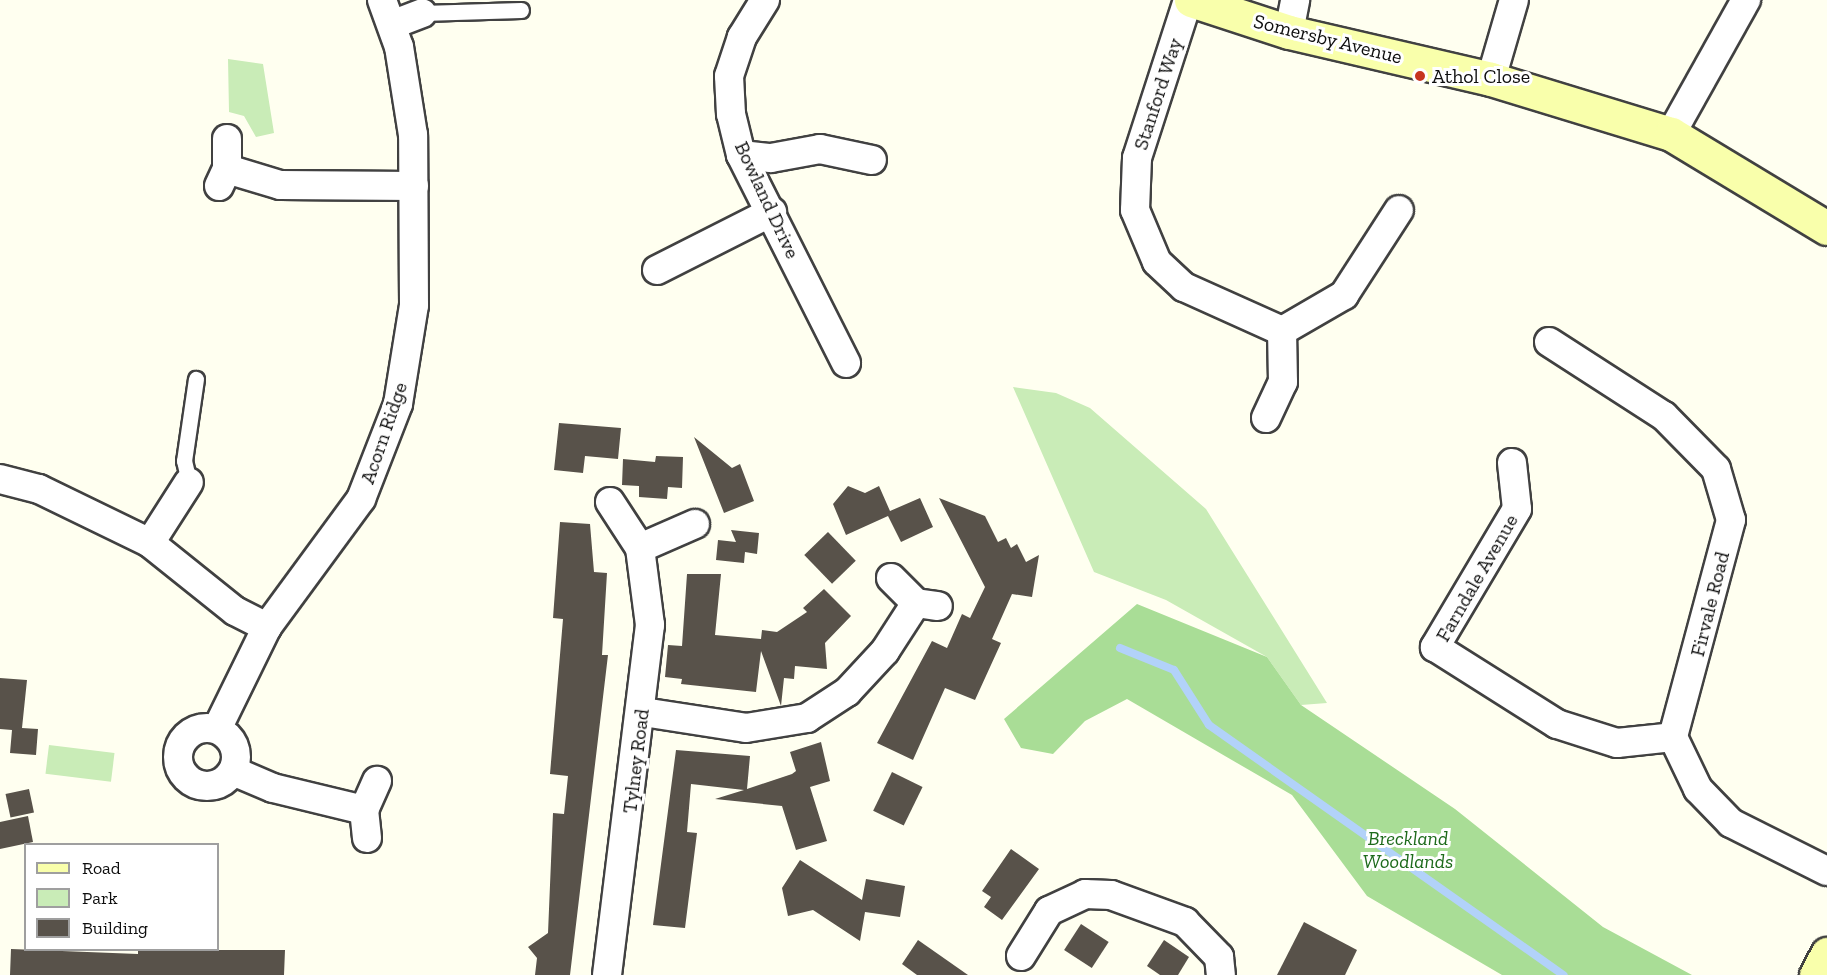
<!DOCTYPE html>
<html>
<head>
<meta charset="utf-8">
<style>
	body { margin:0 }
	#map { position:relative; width:1827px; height:975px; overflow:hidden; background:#fffff0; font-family:"Zilla Slab",serif }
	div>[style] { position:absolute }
	.green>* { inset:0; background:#c9ecb7; transform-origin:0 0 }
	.forest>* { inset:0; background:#a9dd96 }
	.stream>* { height:8px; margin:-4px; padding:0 4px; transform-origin:4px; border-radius:4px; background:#b2d2f9 }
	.building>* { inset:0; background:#58524a; transform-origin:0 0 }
	.roads { filter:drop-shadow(2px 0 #414141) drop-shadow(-2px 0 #414141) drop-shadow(0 2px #414141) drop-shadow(0 -2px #414141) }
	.lane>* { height:15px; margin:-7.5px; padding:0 7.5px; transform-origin:7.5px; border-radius:7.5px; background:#fff }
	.street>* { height:28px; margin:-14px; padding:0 14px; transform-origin:14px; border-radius:14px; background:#fff }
	.street>.ring { margin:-14px; padding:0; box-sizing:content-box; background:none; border:28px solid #fff; border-radius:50% }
	.secondary>* { height:33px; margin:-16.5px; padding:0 16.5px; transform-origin:16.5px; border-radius:16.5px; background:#f9ffab }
	.dots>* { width:16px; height:16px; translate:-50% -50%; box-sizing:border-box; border:3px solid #fff; border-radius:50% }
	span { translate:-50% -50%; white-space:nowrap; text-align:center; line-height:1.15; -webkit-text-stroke:6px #fff; paint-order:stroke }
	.street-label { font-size:20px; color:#0e0e0e }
	.poi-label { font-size:20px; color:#0e0e0e }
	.left { translate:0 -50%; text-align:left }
	.park-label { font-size:20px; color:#1d6a1b; font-style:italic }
	.legend { position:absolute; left:24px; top:843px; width:195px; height:108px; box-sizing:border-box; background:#fff; border:2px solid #9f9f9f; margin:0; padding:8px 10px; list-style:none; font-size:18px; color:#0e0e0e }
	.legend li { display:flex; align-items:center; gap:12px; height:30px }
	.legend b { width:30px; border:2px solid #9f9f9f }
</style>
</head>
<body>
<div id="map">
	<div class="green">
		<div style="clip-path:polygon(228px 59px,263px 64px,274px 133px,256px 137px,244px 116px,229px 112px)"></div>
		<div style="clip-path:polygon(1013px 387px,1056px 393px,1090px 408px,1206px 509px,1327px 703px,1301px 705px,1267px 657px,1166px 600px,1094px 572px)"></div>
		<div style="left:49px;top:745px;width:66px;height:29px;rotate:7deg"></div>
	</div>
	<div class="forest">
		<div style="clip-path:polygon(1137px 604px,1267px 657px,1301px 705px,1455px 809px,1603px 927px,1692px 975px,1502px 975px,1367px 896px,1292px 795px,1127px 699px,1085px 721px,1053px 754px,1021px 748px,1004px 719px)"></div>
	</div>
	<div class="stream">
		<div style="left:1120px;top:648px;width:58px;rotate:22.2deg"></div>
		<div style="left:1174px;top:670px;width:65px;rotate:57.5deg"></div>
		<div style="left:1209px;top:725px;width:434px;rotate:35.2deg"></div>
	</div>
	<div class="building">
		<div style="clip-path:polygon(559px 423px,621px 428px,618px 459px,585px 456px,583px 473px,554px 470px)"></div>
		<div style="clip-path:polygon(694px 437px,732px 468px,740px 464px,754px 501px,724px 513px)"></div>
		<div style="clip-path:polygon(656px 456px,683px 457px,682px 488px,668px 487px,667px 499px,639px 497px,639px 486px,622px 485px,623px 459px,655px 462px)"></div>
		<div style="clip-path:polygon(848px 486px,865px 493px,879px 486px,890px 511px,920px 498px,933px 527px,901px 542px,888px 516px,846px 535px,833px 504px)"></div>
		<div style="clip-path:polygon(939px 498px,985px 516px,998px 542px,1006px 538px,1011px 548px,1017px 544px,1026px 562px,1039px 555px,1032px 597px,1012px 594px,992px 639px,1001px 643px,975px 700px,945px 688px,913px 760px,877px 743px,932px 641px,947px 648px,962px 614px,970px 618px,985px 587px)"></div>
		<div style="clip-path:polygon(560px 522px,590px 524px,594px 572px,607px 573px,602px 655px,608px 655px,570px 975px,535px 975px,537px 958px,528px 947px,548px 933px,553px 813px,564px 814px,568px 776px,550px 774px,563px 619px,553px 618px)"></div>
		<div style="clip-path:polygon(731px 530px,759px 533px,757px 554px,745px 552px,744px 563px,716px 560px,718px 540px,736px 542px)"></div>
		<div style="left:828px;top:532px;width:40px;height:33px;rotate:46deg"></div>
		<div style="clip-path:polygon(687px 574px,721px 574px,715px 635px,761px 639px,762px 630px,777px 632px,807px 612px,803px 608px,824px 589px,851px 616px,825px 643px,827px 669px,795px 666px,794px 679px,784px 678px,781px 706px,761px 651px,756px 692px,681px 684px,682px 679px,665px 677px,668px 645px,682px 646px)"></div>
		<div style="clip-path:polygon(0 678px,27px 680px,22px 728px,38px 729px,36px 755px,10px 753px,12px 730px,0 729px)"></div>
		<div style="clip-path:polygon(821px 742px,830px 781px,810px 787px,827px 841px,796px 850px,782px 806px,715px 799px,744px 790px,691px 784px,687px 832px,697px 833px,685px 928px,653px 925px,676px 750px,750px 756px,747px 789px,792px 774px,796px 771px,790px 752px)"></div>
		<div style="left:892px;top:772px;width:34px;height:43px;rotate:26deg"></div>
		<div style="left:29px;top:789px;width:24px;height:24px;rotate:78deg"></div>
		<div style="clip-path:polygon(28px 816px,33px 842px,0 849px,0 822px)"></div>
		<div style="clip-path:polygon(1011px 849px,1039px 869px,1002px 920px,984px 907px,991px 897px,982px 891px)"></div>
		<div style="clip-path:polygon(800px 860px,862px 900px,866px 879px,905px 886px,900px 917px,865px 912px,860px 941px,813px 910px,788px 916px,782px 888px)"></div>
		<div style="clip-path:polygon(1304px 922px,1357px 950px,1345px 975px,1277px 975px)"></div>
		<div style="left:1081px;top:924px;width:33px;height:31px;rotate:33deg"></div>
		<div style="clip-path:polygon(918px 940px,968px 975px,917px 975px,902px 964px)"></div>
		<div style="clip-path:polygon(1164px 940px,1189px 957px,1178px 975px,1160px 975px,1147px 966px)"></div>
		<div style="clip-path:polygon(11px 949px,138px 954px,138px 950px,285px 950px,284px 975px,10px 975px)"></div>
	</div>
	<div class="roads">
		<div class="lane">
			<div style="left:422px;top:13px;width:99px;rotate:-1.7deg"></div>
			<div style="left:189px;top:482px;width:22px;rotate:-103deg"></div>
			<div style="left:184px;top:461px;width:83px;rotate:-81.7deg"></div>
		</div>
		<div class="street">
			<div style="left:765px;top:0;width:44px;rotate:121.9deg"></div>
			<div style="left:742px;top:37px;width:41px;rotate:108.4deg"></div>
			<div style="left:729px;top:76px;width:38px;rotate:87deg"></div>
			<div style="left:731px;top:114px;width:42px;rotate:76.3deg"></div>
			<div style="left:741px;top:155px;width:233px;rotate:63.2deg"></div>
			<div style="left:1188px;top:0;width:166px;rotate:107.9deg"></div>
			<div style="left:1137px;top:158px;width:52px;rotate:92.2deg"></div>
			<div style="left:1135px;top:210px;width:56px;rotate:67.1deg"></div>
			<div style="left:1157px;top:262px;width:37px;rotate:43deg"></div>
			<div style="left:1184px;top:287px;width:107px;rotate:24.2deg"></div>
			<div style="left:1282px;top:331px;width:72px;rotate:-30.1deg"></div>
			<div style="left:1344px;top:295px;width:101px;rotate:-57.1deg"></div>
			<div style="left:394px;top:24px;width:30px;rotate:-21deg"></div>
			<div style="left:1289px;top:32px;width:33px;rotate:-79deg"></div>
			<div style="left:1491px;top:79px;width:82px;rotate:-73.8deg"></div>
			<div style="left:1671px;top:134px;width:154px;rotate:-60.8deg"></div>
			<div style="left:741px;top:155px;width:30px;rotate:6deg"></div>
			<div style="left:771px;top:158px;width:50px;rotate:-10.4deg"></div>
			<div style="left:820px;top:149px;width:53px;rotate:11.9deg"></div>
			<div style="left:227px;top:169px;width:55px;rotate:16.8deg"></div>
			<div style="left:280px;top:185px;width:134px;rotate:0.4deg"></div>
			<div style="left:219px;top:186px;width:19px;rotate:-65deg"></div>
			<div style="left:227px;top:169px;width:30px;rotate:-90deg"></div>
			<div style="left:657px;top:270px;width:129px;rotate:-26.8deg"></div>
			<div style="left:1549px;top:342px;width:137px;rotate:32.8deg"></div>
			<div style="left:1664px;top:416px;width:74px;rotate:45.5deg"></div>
			<div style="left:1716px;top:469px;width:53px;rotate:73.6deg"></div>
			<div style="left:1731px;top:520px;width:225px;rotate:105deg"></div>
			<div style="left:1673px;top:737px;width:58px;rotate:64.3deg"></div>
			<div style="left:1698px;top:789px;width:47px;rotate:45.9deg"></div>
			<div style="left:1731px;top:823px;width:107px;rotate:26.6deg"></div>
			<div style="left:1266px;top:418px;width:40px;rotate:-65deg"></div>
			<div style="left:1283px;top:382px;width:51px;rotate:-91.1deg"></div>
			<div style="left:1512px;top:463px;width:46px;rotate:83.8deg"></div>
			<div style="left:1517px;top:509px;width:161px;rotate:120.7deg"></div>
			<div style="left:1435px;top:647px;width:144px;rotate:32.3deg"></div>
			<div style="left:1557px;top:724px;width:63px;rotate:17.6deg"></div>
			<div style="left:1617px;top:743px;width:56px;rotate:-6.1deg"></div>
			<div style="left:0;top:479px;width:40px;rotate:14.4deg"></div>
			<div style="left:39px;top:489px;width:123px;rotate:25.9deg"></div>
			<div style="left:150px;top:543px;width:109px;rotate:38.7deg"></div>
			<div style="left:235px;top:611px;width:36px;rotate:27deg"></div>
			<div style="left:150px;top:543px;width:72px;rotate:-57.4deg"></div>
			<div style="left:640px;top:548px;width:60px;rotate:-23.6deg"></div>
			<div style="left:891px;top:578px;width:35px;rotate:45deg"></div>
			<div style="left:916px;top:603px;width:22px;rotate:8deg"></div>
			<div style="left:643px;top:712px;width:104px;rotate:8.8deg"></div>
			<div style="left:746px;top:728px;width:62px;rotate:-9.3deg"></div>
			<div style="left:807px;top:718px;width:48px;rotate:-33deg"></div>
			<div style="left:847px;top:692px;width:56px;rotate:-47.2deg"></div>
			<div style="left:885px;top:651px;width:57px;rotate:-57.1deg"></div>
			<div class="ring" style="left:178px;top:728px;width:30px;height:30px"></div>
			<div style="left:217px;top:729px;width:114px;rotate:-63.9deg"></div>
			<div style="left:267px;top:627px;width:159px;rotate:-53.7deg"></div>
			<div style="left:361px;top:499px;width:102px;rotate:-68.7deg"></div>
			<div style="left:398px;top:404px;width:100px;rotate:-80.8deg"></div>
			<div style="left:414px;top:305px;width:170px;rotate:-90.3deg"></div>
			<div style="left:413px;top:135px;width:89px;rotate:-99deg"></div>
			<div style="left:399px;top:47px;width:50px;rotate:-109.9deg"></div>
			<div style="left:233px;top:771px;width:43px;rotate:23deg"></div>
			<div style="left:273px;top:788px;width:94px;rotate:13.6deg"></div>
			<div style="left:367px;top:838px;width:28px;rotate:-96deg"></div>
			<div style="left:364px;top:810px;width:32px;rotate:-66deg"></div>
			<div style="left:1021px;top:956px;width:53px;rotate:-58.1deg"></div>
			<div style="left:1049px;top:911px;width:40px;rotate:-25deg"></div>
			<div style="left:1085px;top:894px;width:26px;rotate:2deg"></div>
			<div style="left:1111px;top:895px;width:79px;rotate:20deg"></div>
			<div style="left:1185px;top:922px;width:49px;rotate:45.8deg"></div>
			<div style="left:1219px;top:957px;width:18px;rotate:84deg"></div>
			<div style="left:607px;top:975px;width:353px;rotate:-83deg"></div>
			<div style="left:650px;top:625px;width:78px;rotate:-97.4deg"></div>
			<div style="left:640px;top:548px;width:55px;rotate:-123.1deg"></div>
		</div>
		<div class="secondary">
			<div style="left:1191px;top:0;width:103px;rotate:18.1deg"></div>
			<div style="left:1289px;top:32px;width:207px;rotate:13.1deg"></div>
			<div style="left:1491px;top:79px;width:188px;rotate:17deg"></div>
			<div style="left:1671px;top:134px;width:182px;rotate:31.1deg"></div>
			<div style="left:1816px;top:975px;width:24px;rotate:-62deg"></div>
		</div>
	</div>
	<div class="dots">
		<div style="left:1420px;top:76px;background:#c6351f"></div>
	</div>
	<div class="street-label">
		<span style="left:1328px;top:39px;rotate:14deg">Somersby Avenue</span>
		<span style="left:1158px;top:94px;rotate:-72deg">Stanford Way</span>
		<span style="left:767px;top:200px;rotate:65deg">Bowland Drive</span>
		<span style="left:384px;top:433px;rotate:-71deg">Acorn Ridge</span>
		<span style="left:1477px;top:578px;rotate:-60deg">Farndale Avenue</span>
		<span style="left:1710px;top:604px;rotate:-76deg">Firvale Road</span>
		<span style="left:636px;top:761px;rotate:-83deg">Tylney Road</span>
	</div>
	<div class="poi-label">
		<span class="left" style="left:1432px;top:76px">Athol Close</span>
	</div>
	<div class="park-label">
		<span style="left:1408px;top:850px">Breckland<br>Woodlands</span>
	</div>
	<ul class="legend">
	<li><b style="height:8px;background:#f9ffab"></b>Road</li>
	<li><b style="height:16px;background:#c9ecb7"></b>Park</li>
	<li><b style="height:16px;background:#58524a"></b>Building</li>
	</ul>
</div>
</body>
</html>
